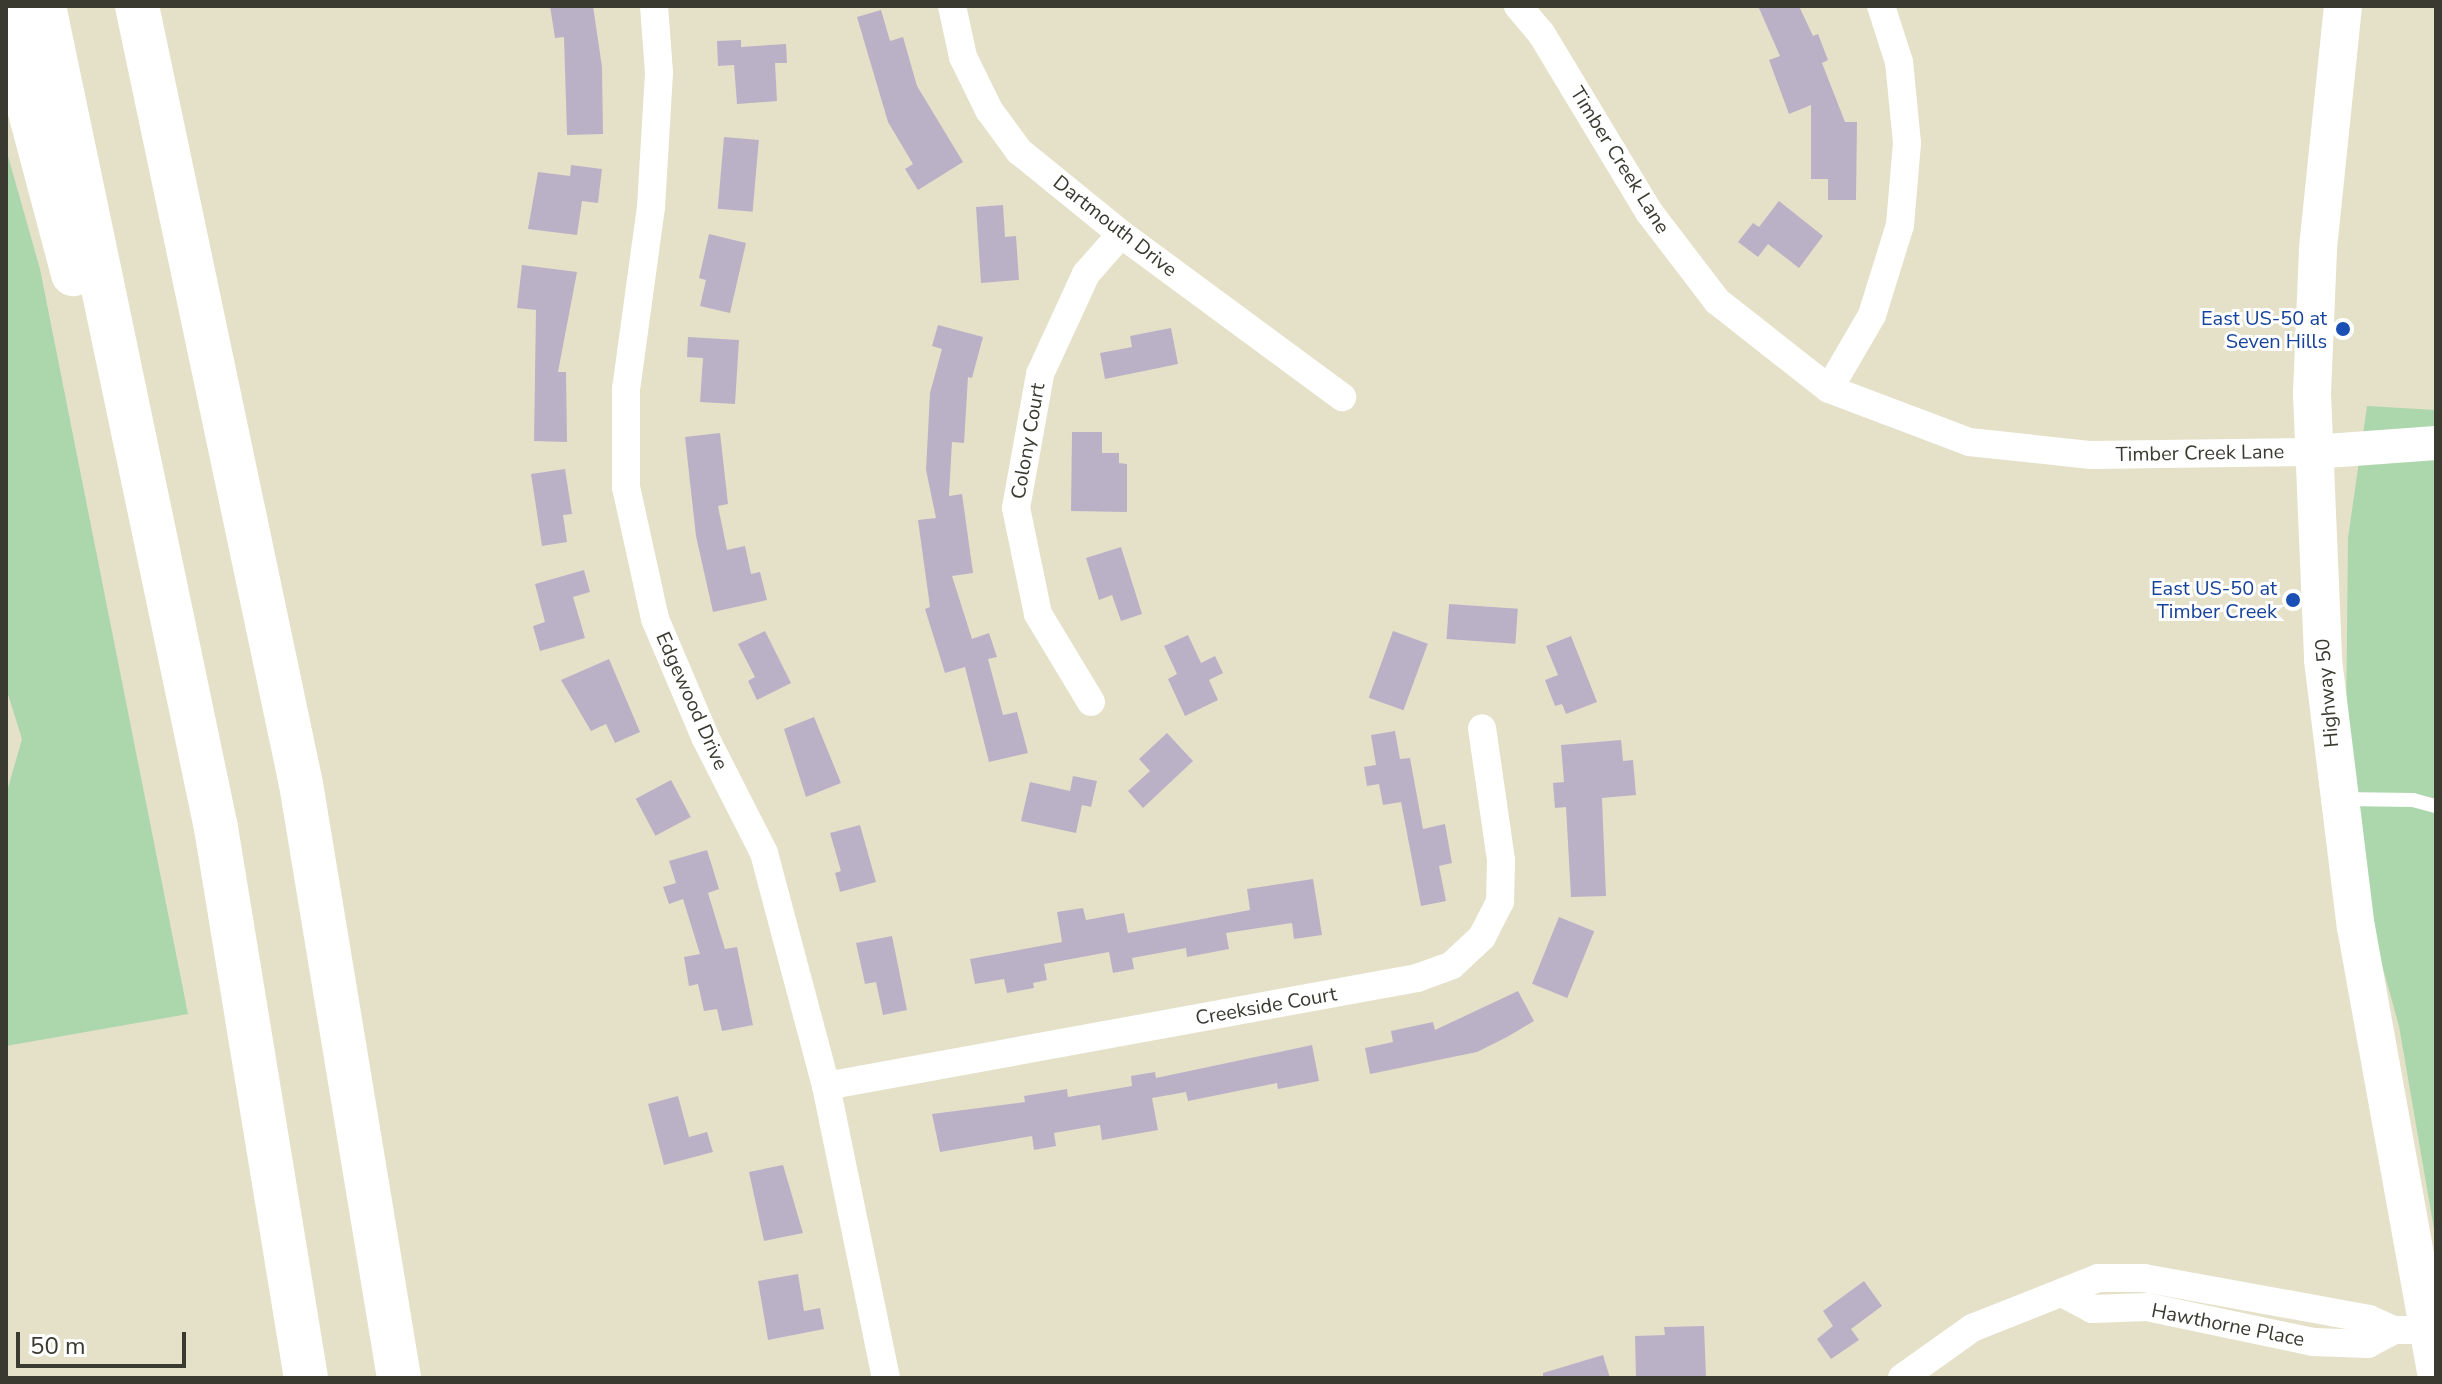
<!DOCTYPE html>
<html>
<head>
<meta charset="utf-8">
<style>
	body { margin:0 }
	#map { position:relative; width:2442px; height:1384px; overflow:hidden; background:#e5e1c9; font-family:"Nunito Sans",sans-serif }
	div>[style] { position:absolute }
	.green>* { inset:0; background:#acd6ac }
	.building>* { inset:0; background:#bab1c7; transform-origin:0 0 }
	.service>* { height:14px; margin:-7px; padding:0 7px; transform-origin:7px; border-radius:7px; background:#fff }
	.minor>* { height:28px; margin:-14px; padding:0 14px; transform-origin:14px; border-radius:14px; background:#fff }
	.tertiary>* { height:34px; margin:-17px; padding:0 17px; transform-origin:17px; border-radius:17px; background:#fff }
	.secondary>* { height:38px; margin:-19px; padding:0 19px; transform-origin:19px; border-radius:19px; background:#fff }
	.motorway>* { height:44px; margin:-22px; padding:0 22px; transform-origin:22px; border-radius:22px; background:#fff }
	.dots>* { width:22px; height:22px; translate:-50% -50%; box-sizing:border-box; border:4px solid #fff; border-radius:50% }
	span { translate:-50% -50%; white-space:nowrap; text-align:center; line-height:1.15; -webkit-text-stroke:6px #fff; paint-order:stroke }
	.street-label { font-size:20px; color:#3b3a31 }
	.transit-label { font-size:20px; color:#164399 }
	.right { translate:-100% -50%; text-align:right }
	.frame { position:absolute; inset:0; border:8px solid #3b3a31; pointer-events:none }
	.scale { position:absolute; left:16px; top:1332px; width:170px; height:36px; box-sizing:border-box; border:4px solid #3b3a31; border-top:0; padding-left:10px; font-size:24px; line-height:28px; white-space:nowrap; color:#3b3a31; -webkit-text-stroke:6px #fff; paint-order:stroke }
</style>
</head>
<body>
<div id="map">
	<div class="green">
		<div style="clip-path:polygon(6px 149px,40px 269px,188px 1014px,6px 1046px,6px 795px,22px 739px,6px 688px)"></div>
		<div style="clip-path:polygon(2367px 406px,2436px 410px,2436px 1241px,2399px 1026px,2362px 893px,2346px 728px,2348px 538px)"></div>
	</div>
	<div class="building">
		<div style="clip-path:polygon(550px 6px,593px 6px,602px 67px,603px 134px,567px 135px,564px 37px,555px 38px)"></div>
		<div style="clip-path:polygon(1758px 6px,1799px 6px,1813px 36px,1818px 34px,1828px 60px,1822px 63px,1845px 122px,1857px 122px,1856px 200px,1828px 200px,1828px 179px,1811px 179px,1811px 105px,1789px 114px,1769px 60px,1780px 56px)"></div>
		<div style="clip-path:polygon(881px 10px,890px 41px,903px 37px,917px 86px,963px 162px,918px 190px,905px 169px,913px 164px,888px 122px,857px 17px)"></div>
		<div style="clip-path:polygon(741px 40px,741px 47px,786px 44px,787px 63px,775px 63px,777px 101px,737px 104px,734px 65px,718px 66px,717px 41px)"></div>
		<div style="left:724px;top:137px;width:35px;height:72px;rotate:5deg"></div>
		<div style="clip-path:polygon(571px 165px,602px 169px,598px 203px,582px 201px,577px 235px,528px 229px,538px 172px,570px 176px)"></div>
		<div style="clip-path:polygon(1779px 201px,1823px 236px,1799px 268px,1768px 244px,1758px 257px,1738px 242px,1753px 223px,1759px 227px)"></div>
		<div style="clip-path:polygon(1003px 205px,1005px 237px,1016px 236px,1019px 280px,981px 283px,976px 207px)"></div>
		<div style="clip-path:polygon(709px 234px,746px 243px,730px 313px,700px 306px,706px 280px,699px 278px)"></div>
		<div style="clip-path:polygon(522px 265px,577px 272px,558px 372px,566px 372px,567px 442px,534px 441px,536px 310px,517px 308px)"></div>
		<div style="clip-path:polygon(938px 325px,983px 337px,972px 378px,968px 377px,964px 443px,952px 442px,949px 496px,962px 494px,973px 573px,952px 576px,972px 639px,989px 633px,997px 657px,988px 659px,1003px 715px,1017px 712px,1028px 753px,989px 762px,965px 667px,945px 673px,925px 609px,930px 607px,918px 520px,936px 518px,926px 470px,930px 393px,942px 349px,932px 346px)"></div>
		<div style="clip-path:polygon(1171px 328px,1178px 364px,1105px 379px,1100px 353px,1132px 347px,1130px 336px)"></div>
		<div style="clip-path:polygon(688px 337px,739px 340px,735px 404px,700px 402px,703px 358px,687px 357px)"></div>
		<div style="clip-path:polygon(1072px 432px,1102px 432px,1102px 453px,1119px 453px,1119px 463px,1127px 464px,1127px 512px,1071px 511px)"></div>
		<div style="clip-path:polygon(720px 433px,728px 504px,718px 506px,727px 550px,745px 546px,751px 574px,760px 572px,767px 600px,713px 612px,696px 536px,685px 437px)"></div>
		<div style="clip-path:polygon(565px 469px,572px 514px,563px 515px,567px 542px,542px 546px,531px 474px)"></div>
		<div style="clip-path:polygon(1121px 547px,1142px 614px,1121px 621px,1112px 595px,1099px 600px,1086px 558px)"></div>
		<div style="clip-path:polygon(584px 570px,590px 592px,573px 597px,585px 638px,540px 651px,533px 626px,545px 622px,535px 584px)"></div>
		<div style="left:1449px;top:604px;width:69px;height:35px;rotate:4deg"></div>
		<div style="clip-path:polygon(765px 631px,791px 683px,757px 700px,748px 681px,755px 677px,738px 644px)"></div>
		<div style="left:1393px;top:631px;width:37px;height:71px;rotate:20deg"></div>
		<div style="clip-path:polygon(1188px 635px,1201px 663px,1215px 656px,1223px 673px,1209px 680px,1218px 700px,1185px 716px,1168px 679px,1177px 674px,1164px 646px)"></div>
		<div style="clip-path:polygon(1571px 636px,1597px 702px,1566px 714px,1562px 704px,1555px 706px,1545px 680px,1558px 675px,1546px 646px)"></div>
		<div style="clip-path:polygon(609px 659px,640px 732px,615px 743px,606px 724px,591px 731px,561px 680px)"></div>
		<div style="clip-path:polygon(814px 717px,841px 783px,806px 797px,784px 729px)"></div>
		<div style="clip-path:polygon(1395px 731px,1400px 759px,1410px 758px,1423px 829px,1445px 824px,1452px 863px,1439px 866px,1446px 901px,1421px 906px,1401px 802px,1383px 805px,1379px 784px,1367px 786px,1364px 767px,1376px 765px,1371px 735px)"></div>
		<div style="clip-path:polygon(1167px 733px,1193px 761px,1143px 808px,1128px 791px,1150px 771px,1139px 759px)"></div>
		<div style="clip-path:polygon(1621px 740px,1623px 761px,1633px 760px,1636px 795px,1602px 798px,1606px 896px,1571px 897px,1566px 807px,1555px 808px,1553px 783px,1564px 782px,1561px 745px)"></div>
		<div style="clip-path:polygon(1073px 776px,1097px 781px,1091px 807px,1082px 805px,1076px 833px,1021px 821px,1030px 782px,1070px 791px)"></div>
		<div style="left:671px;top:780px;width:42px;height:40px;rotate:62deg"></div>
		<div style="clip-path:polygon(860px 825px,876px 882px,840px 892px,835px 873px,841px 871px,830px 833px)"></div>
		<div style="clip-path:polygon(707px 850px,719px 889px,708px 893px,725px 949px,737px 947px,753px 1025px,722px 1031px,717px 1009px,704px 1011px,698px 984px,689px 986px,684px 957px,700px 954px,683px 899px,669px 904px,663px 887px,676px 883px,669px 861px)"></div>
		<div style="clip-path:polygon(1313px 879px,1322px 935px,1294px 939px,1292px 923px,1226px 933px,1229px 949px,1187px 957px,1186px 948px,1132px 958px,1134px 969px,1113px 973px,1109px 952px,1044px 964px,1047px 980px,1033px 983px,1034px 988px,1007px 993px,1004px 979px,975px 984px,970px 959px,1062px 942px,1057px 912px,1083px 908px,1086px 920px,1124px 913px,1128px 933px,1250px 910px,1247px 889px)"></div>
		<div style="left:1559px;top:917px;width:38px;height:72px;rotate:22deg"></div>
		<div style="clip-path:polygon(892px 936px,907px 1010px,883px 1015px,876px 982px,865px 984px,856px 943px)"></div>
		<div style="clip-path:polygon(1518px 991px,1534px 1021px,1507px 1037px,1477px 1052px,1370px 1074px,1365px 1048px,1393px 1042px,1391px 1031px,1433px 1022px,1435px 1030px)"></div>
		<div style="clip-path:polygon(1312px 1045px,1319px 1081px,1278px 1089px,1277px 1083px,1188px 1101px,1186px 1092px,1152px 1098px,1158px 1130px,1102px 1140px,1100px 1125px,1054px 1133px,1056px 1146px,1034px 1150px,1032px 1136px,940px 1152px,932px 1114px,1025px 1102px,1024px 1096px,1067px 1089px,1068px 1097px,1132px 1086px,1131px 1076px,1155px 1072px,1156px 1078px)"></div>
		<div style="clip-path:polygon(678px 1096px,689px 1137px,707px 1132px,713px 1152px,664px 1165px,648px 1104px)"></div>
		<div style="clip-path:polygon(783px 1165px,803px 1233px,764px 1241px,749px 1172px)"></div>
		<div style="clip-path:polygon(798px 1274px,804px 1311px,820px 1308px,824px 1329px,768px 1340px,758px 1281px)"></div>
		<div style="clip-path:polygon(1864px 1281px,1882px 1306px,1851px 1329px,1859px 1340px,1831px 1359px,1817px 1339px,1833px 1326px,1823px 1311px)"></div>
		<div style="clip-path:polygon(1704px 1326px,1706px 1376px,1636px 1378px,1635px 1336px,1665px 1335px,1664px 1327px)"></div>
		<div style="clip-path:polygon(1603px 1355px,1610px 1378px,1543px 1378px,1543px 1373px)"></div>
	</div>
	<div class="service">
		<div style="left:2342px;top:799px;width:71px;rotate:0.8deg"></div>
		<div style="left:2413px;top:800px;width:24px;rotate:15deg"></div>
	</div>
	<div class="minor">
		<div style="left:654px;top:6px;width:67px;rotate:85.7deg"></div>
		<div style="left:659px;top:73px;width:134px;rotate:93.4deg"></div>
		<div style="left:651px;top:207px;width:184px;rotate:97.8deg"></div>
		<div style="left:626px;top:389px;width:98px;rotate:90deg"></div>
		<div style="left:626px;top:487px;width:135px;rotate:77.6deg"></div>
		<div style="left:655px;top:619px;width:128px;rotate:67deg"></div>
		<div style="left:705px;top:737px;width:130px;rotate:63deg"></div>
		<div style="left:764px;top:853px;width:241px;rotate:75.1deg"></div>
		<div style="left:826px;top:1086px;width:298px;rotate:78.4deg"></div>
		<div style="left:952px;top:6px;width:52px;rotate:77.8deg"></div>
		<div style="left:963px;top:57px;width:59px;rotate:63.9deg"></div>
		<div style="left:989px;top:110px;width:51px;rotate:53.8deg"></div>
		<div style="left:1019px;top:151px;width:132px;rotate:39.1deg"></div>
		<div style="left:1121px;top:234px;width:275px;rotate:36.4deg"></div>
		<div style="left:1518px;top:6px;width:35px;rotate:50deg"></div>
		<div style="left:1541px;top:33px;width:209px;rotate:58.9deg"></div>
		<div style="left:1649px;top:212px;width:112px;rotate:52.6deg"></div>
		<div style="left:1717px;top:301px;width:142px;rotate:38.2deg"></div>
		<div style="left:1829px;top:389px;width:150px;rotate:20.7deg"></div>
		<div style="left:1969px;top:442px;width:123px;rotate:6.1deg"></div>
		<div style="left:2091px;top:455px;width:222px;rotate:-0.8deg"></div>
		<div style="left:1829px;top:389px;width:86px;rotate:-59.8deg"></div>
		<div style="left:1872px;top:315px;width:94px;rotate:-72.7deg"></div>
		<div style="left:1900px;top:225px;width:82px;rotate:-85.1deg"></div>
		<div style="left:1907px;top:143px;width:81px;rotate:-95.6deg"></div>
		<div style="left:1899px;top:62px;width:59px;rotate:-107.8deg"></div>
		<div style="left:1091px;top:702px;width:103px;rotate:-121.1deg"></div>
		<div style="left:1038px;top:614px;width:108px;rotate:-101.7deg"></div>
		<div style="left:1016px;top:508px;width:136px;rotate:-79.8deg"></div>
		<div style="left:1040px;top:374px;width:110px;rotate:-65.3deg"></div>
		<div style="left:1086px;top:274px;width:53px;rotate:-48.8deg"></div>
		<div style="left:826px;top:1086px;width:601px;rotate:-10.36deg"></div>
		<div style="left:1417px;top:978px;width:37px;rotate:-20deg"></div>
		<div style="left:1452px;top:965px;width:41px;rotate:-43deg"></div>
		<div style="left:1482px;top:937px;width:39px;rotate:-63deg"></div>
		<div style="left:1500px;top:902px;width:42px;rotate:-88.6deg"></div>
		<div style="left:1501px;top:860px;width:133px;rotate:-98.2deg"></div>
		<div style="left:2062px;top:1293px;width:34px;rotate:28deg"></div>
		<div style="left:2092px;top:1309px;width:55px;rotate:-2.1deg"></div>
		<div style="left:2147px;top:1307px;width:170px;rotate:11.9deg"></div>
		<div style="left:2313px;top:1342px;width:55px;rotate:2.1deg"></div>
		<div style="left:2368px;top:1344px;width:30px;rotate:-28deg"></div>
		<div style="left:1902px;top:1378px;width:86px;rotate:-35.5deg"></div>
		<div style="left:1972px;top:1328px;width:136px;rotate:-21.6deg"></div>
		<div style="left:2098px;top:1278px;width:46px"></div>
		<div style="left:2144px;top:1278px;width:229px;rotate:10.3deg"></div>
		<div style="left:2369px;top:1319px;width:27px;rotate:24deg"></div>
		<div style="left:2394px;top:1330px;width:35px"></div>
	</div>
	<div class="tertiary">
		<div style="left:2313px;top:452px;width:123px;rotate:-4.2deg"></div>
	</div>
	<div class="secondary">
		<div style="left:2343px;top:6px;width:245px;rotate:95.9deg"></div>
		<div style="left:2318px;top:250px;width:144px;rotate:92.4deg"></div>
		<div style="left:2312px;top:394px;width:266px;rotate:87.6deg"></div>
		<div style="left:2323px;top:660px;width:269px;rotate:83deg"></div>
		<div style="left:2356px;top:927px;width:453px;rotate:79.8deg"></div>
	</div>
	<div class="motorway">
		<div style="left:44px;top:6px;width:840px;rotate:78.18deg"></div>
		<div style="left:216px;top:828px;width:557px;rotate:80.71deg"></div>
		<div style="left:137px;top:6px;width:795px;rotate:78.1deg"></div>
		<div style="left:301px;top:784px;width:602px;rotate:80.63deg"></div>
		<div style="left:6px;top:22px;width:261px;rotate:75.1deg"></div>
	</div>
	<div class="dots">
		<div style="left:2343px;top:329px;background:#1a4fb4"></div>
		<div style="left:2293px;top:600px;background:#1a4fb4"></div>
	</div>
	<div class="street-label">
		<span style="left:1620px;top:160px;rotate:58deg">Timber Creek Lane</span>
		<span style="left:1115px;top:226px;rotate:38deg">Dartmouth Drive</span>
		<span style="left:1028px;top:441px;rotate:-80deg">Colony Court</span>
		<span style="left:2200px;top:453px;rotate:-1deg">Timber Creek Lane</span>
		<span style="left:2327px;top:693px;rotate:-95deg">Highway 50</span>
		<span style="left:692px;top:701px;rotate:66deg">Edgewood Drive</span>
		<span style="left:1266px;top:1006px;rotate:-10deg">Creekside Court</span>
		<span style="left:2228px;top:1325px;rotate:11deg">Hawthorne Place</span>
	</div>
	<div class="transit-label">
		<span class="right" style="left:2327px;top:330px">East US-50 at<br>Seven Hills</span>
		<span class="right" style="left:2277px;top:600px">East US-50 at<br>Timber Creek</span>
	</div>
	<div class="frame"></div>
	<div class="scale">50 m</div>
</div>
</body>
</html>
